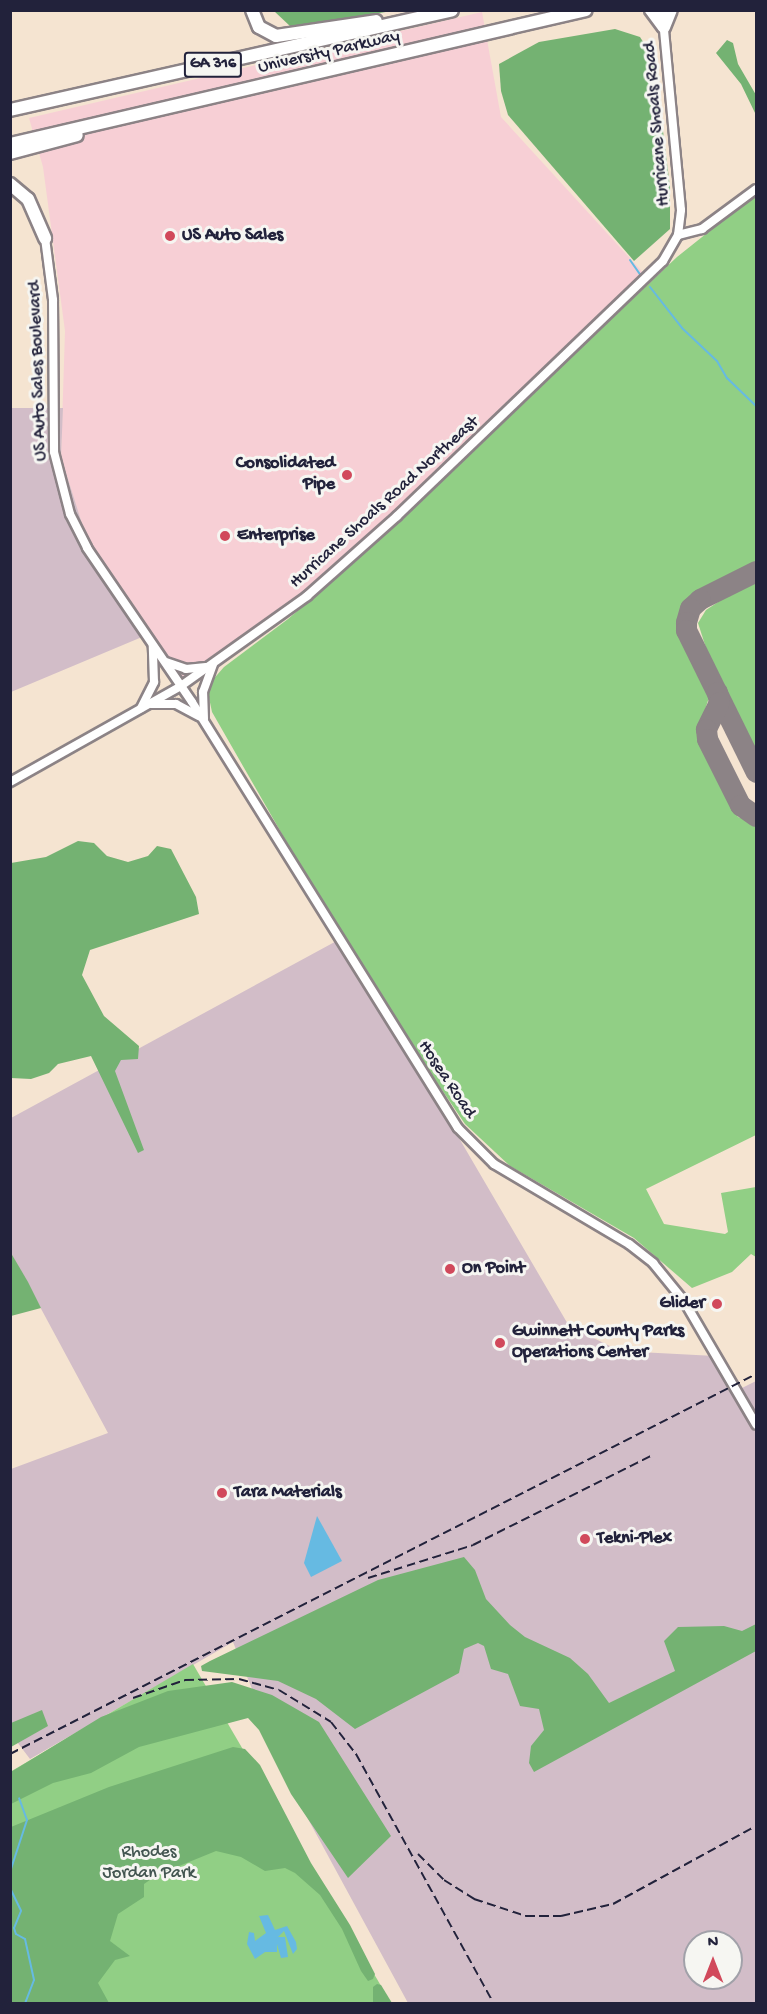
<!DOCTYPE html>
<html>
<head>
<meta charset="utf-8">
<style>
	body { margin:0 }
	#map { position:relative; width:767px; height:2014px; overflow:hidden; background:#f5e4d1; font-family:"Gochi Hand",sans-serif }
	div>[style] { position:absolute }
	.built>* { inset:0; background:#f7cfd5 }
	.industrial>* { inset:0; background:#d2bdc8 }
	.green>* { inset:0; background:#91cf85 }
	.forest>* { inset:0; background:#74b272 }
	.water>* { inset:0; background:#66bae2 }
	.stream>* { height:2px; margin:-1px; padding:0 1px; transform-origin:1px; border-radius:1px; background:#66bae2 }
	.taxiway>* { height:21px; margin:-10.5px; padding:0 10.5px; transform-origin:10.5px; border-radius:10.5px; background:#8c8386 }
	.roads { filter:drop-shadow(2px 0 #8c8386) drop-shadow(-2px 0 #8c8386) drop-shadow(0 2px #8c8386) drop-shadow(0 -2px #8c8386) }
	.minor>* { height:8px; margin:-4px; padding:0 4px; transform-origin:4px; border-radius:4px; background:#fff }
	.highway>* { height:12px; margin:-6px; padding:0 6px; transform-origin:6px; border-radius:6px; background:#fff }
	.rail>* { height:2px; margin-top:-1px; transform-origin:0; background:repeating-linear-gradient(90deg,#22223b 0 9px,transparent 0 13.5px) }
	.dots>* { width:16px; height:16px; translate:-50% -50%; box-sizing:border-box; border:3px solid #f6f6f2; border-radius:50% }
	span { translate:-50% -50%; white-space:nowrap; text-align:center; line-height:1.15; -webkit-text-stroke:6px #f6f6f2; paint-order:stroke }
	.shield-label span { padding:2px 4px; background:#f6f6f2; border:2px solid; border-radius:4px; -webkit-text-stroke-width:0 }
	.shield-label { font-size:16px; color:#22223b; font-weight:700 }
	.street-label { font-size:18px; color:#22223b }
	.poi-label { font-size:18px; color:#22223b; font-weight:700 }
	.left { translate:0 -50%; text-align:left }
	.right { translate:-100% -50%; text-align:right }
	.park-label { font-size:18px; color:#435651 }
	.frame { position:absolute; inset:0; border:12px solid #22223b; pointer-events:none }
	.north { position:absolute; left:683px; top:1930px; width:60px; height:60px; box-sizing:border-box; background:#f6f6f2; border:2px solid #a1a1a9; border-radius:50%; rotate:0deg; font-size:16px; font-weight:700; line-height:24px; text-align:center; color:#22223b }
	.north::after { content:''; display:block; margin:auto; width:21px; height:27px; background:#d1495b; clip-path:polygon(50% 0,100% 100%,50% 72%,0 100%) }
</style>
</head>
<body>
<div id="map">
	<div class="built">
		<div style="clip-path:polygon(482px 12px,501px 117px,648px 278px,491px 435px,321px 583px,178px 682px,142px 637px,85px 533px,61px 457px,65px 331px,43px 167px,29px 118px)"></div>
	</div>
	<div class="industrial">
		<div style="clip-path:polygon(11px 408px,63px 408px,61px 457px,85px 533px,142px 637px,11px 692px)"></div>
		<div style="clip-path:polygon(evenodd,342px 938px,569px 1326px,620px 1351px,715px 1356px,736px 1391px,756px 1381px,756px 2003px,408px 2003px,295px 1795px,233px 1642px,30px 1759px,11px 1734px,11px 1469px,108px 1433px,11px 1253px,11px 1118px,342px 938px,695px 1942px,731px 1942px,731px 1978px,695px 1978px,695px 1942px)"></div>
	</div>
	<div class="green">
		<div style="clip-path:polygon(756px 194px,756px 564px,695px 593px,682px 608px,679px 622px,710px 694px,697px 736px,738px 817px,756px 823px,756px 1135px,646px 1189px,664px 1224px,725px 1234px,728px 1232px,721px 1193px,756px 1187px,756px 1257px,751px 1254px,732px 1272px,692px 1288px,634px 1238px,510px 1166px,465px 1124px,373px 988px,314px 890px,212px 712px,208px 693px,210px 683px,224px 667px,288px 619px,354px 562px,677px 257px)"></div>
		<div style="clip-path:polygon(756px 577px,756px 759px,714px 673px,698px 623px,706px 610px)"></div>
		<div style="clip-path:polygon(193px 1664px,391px 2003px,11px 2003px,10px 1772px)"></div>
	</div>
	<div class="forest">
		<div style="clip-path:polygon(274px 11px,392px 11px,291px 27px)"></div>
		<div style="clip-path:polygon(615px 29px,640px 37px,654px 59px,670px 187px,670px 229px,634px 261px,508px 115px,501px 91px,499px 64px,517px 54px,539px 42px)"></div>
		<div style="clip-path:polygon(727px 40px,733px 43px,738px 64px,756px 95px,756px 115px,741px 84px,716px 53px)"></div>
		<div style="clip-path:polygon(78px 841px,94px 843px,107px 856px,128px 862px,148px 856px,157px 846px,171px 849px,196px 897px,199px 914px,90px 950px,82px 975px,104px 1016px,139px 1046px,138px 1059px,121px 1060px,115px 1071px,144px 1150px,138px 1153px,91px 1056px,58px 1064px,49px 1073px,31px 1079px,11px 1078px,11px 863px,46px 857px)"></div>
		<div style="clip-path:polygon(11px 1253px,28px 1282px,41px 1308px,11px 1316px)"></div>
		<div style="clip-path:polygon(464px 1557px,475px 1570px,486px 1599px,510px 1625px,525px 1637px,570px 1658px,588px 1674px,609px 1703px,675px 1671px,664px 1641px,678px 1627px,724px 1626px,742px 1631px,756px 1624px,756px 1651px,534px 1772px,529px 1763px,531px 1746px,544px 1730px,539px 1709px,520px 1706px,508px 1674px,491px 1669px,484px 1646px,478px 1643px,464px 1649px,459px 1673px,355px 1729px,316px 1699px,278px 1681px,202px 1671px,201px 1666px,210px 1661px,378px 1580px)"></div>
		<div style="clip-path:polygon(232px 1682px,272px 1695px,319px 1722px,391px 1836px,348px 1878px,291px 1794px,259px 1730px,248px 1718px,139px 1747px,91px 1773px,53px 1783px,11px 1804px,11px 1772px,101px 1717px,168px 1691px)"></div>
		<div style="clip-path:polygon(42px 1710px,48px 1726px,11px 1747px,11px 1723px)"></div>
		<div style="clip-path:polygon(233px 1747px,245px 1749px,260px 1765px,311px 1863px,350px 1925px,375px 1974px,373px 1979px,368px 1981px,361px 1971px,342px 1929px,320px 1895px,295px 1873px,285px 1868px,265px 1871px,241px 1857px,216px 1851px,157px 1875px,144px 1884px,144px 1897px,118px 1914px,110px 1941px,130px 1956px,115px 1960px,98px 1983px,109px 2003px,11px 2003px,11px 1827px,109px 1787px)"></div>
		<div style="clip-path:polygon(377px 1984px,381px 1985px,392px 2003px,373px 2003px,373px 1987px)"></div>
	</div>
	<div class="water">
		<div style="clip-path:polygon(317px 1516px,342px 1561px,311px 1577px,304px 1563px)"></div>
		<div style="clip-path:polygon(268px 1915px,275px 1930px,287px 1926px,296px 1942px,297px 1949px,293px 1954px,284px 1931px,278px 1937px,285px 1937px,288px 1957px,281px 1958px,277px 1944px,277px 1952px,265px 1952px,255px 1959px,247px 1944px,249px 1932px,254px 1933px,255px 1941px,266px 1933px,259px 1916px)"></div>
	</div>
	<div class="stream">
		<div style="left:630px;top:260px;width:19px;rotate:55deg"></div>
		<div style="left:650px;top:287px;width:52px;rotate:52deg"></div>
		<div style="left:682px;top:328px;width:48px;rotate:43.3deg"></div>
		<div style="left:717px;top:361px;width:20px;rotate:60deg"></div>
		<div style="left:727px;top:378px;width:40px;rotate:44deg"></div>
		<div style="left:10px;top:1872px;width:55px;rotate:-71.9deg"></div>
		<div style="left:27px;top:1820px;width:23px;rotate:-110deg"></div>
		<div style="left:10px;top:1888px;width:25px;rotate:64deg"></div>
		<div style="left:21px;top:1911px;width:18px;rotate:112deg"></div>
		<div style="left:14px;top:1928px;width:6px;rotate:72deg"></div>
		<div style="left:16px;top:1934px;width:10px;rotate:29deg"></div>
		<div style="left:25px;top:1939px;width:42px;rotate:77.6deg"></div>
		<div style="left:34px;top:1980px;width:26px;rotate:111deg"></div>
	</div>
	<div class="taxiway">
		<div style="left:756px;top:571px;width:63px;rotate:153.4deg"></div>
		<div style="left:700px;top:599px;width:13px;rotate:138deg"></div>
		<div style="left:690px;top:608px;width:15px;rotate:106deg"></div>
		<div style="left:686px;top:622px;width:8px;rotate:90deg"></div>
		<div style="left:686px;top:630px;width:158px;rotate:63.8deg"></div>
		<div style="left:717px;top:692px;width:10px;rotate:79deg"></div>
		<div style="left:719px;top:702px;width:30px;rotate:116deg"></div>
		<div style="left:706px;top:729px;width:10px;rotate:84deg"></div>
		<div style="left:707px;top:739px;width:74px;rotate:63.4deg"></div>
		<div style="left:740px;top:805px;width:19px;rotate:35deg"></div>
	</div>
	<div class="roads">
		<div class="minor">
			<div style="left:678px;top:235px;width:25px;rotate:-14deg"></div>
			<div style="left:702px;top:229px;width:67px;rotate:-36.5deg"></div>
			<div style="left:45px;top:238px;width:63px;rotate:82.6deg"></div>
			<div style="left:53px;top:300px;width:152px;rotate:89.6deg"></div>
			<div style="left:54px;top:452px;width:64px;rotate:75.5deg"></div>
			<div style="left:70px;top:514px;width:38px;rotate:63deg"></div>
			<div style="left:87px;top:548px;width:186px;rotate:55.7deg"></div>
			<div style="left:192px;top:702px;width:502px;rotate:58.02deg"></div>
			<div style="left:458px;top:1128px;width:51px;rotate:45deg"></div>
			<div style="left:494px;top:1164px;width:157px;rotate:30.7deg"></div>
			<div style="left:629px;top:1244px;width:31px;rotate:38deg"></div>
			<div style="left:653px;top:1263px;width:49px;rotate:50.8deg"></div>
			<div style="left:684px;top:1301px;width:143px;rotate:59.7deg"></div>
			<div style="left:166px;top:662px;width:21px;rotate:19deg"></div>
			<div style="left:186px;top:669px;width:20px;rotate:-6deg"></div>
			<div style="left:151px;top:704px;width:25px"></div>
			<div style="left:176px;top:704px;width:26px;rotate:28deg"></div>
			<div style="left:141px;top:708px;width:29px;rotate:-63deg"></div>
			<div style="left:154px;top:682px;width:36px;rotate:-92deg"></div>
			<div style="left:204px;top:719px;width:27px;rotate:-92deg"></div>
			<div style="left:203px;top:692px;width:29px;rotate:-70deg"></div>
			<div style="left:10px;top:782px;width:196px;rotate:-29.3deg"></div>
			<div style="left:181px;top:686px;width:155px;rotate:-35.5deg"></div>
			<div style="left:307px;top:596px;width:120px;rotate:-41.6deg"></div>
			<div style="left:397px;top:516px;width:368px;rotate:-43.8deg"></div>
			<div style="left:663px;top:261px;width:30px;rotate:-60deg"></div>
			<div style="left:678px;top:235px;width:25px;rotate:-83deg"></div>
			<div style="left:681px;top:210px;width:201px;rotate:-95.4deg"></div>
		</div>
		<div class="highway">
			<div style="left:252px;top:10px;width:18px;rotate:68deg"></div>
			<div style="left:259px;top:27px;width:19px;rotate:28deg"></div>
			<div style="left:276px;top:36px;width:101px;rotate:-8.5deg"></div>
			<div style="left:651px;top:10px;width:21px;rotate:53deg"></div>
			<div style="left:664px;top:27px;width:18px;rotate:-68deg"></div>
			<div style="left:10px;top:110px;width:453px;rotate:-12.7deg"></div>
			<div style="left:10px;top:144px;width:591px;rotate:-13.1deg"></div>
			<div style="left:10px;top:153px;width:69px;rotate:-15deg"></div>
			<div style="left:10px;top:184px;width:23px;rotate:40deg"></div>
			<div style="left:28px;top:199px;width:43px;rotate:66.4deg"></div>
		</div>
	</div>
	<div class="rail">
		<div style="left:368px;top:1578px;width:110px;rotate:-17.4deg"></div>
		<div style="left:473px;top:1545px;width:199px;rotate:-26.6deg"></div>
		<div style="left:133px;top:1698px;width:55px;rotate:-19.1deg"></div>
		<div style="left:185px;top:1680px;width:54px;rotate:-1.1deg"></div>
		<div style="left:239px;top:1679px;width:41px;rotate:15.4deg"></div>
		<div style="left:279px;top:1690px;width:61px;rotate:31.6deg"></div>
		<div style="left:331px;top:1722px;width:41px;rotate:52deg"></div>
		<div style="left:356px;top:1754px;width:286px;rotate:61.1deg"></div>
		<div style="left:10px;top:1754px;width:837px;rotate:-26.99deg"></div>
		<div style="left:418px;top:1854px;width:37px;rotate:45deg"></div>
		<div style="left:444px;top:1880px;width:36px;rotate:32deg"></div>
		<div style="left:474px;top:1899px;width:55px;rotate:18.1deg"></div>
		<div style="left:526px;top:1916px;width:35px"></div>
		<div style="left:561px;top:1916px;width:53px;rotate:-13deg"></div>
		<div style="left:613px;top:1904px;width:163px;rotate:-28.6deg"></div>
	</div>
	<div class="dots">
		<div style="left:170px;top:236px;background:#d1495b"></div>
		<div style="left:347px;top:475px;background:#d1495b"></div>
		<div style="left:225px;top:536px;background:#d1495b"></div>
		<div style="left:450px;top:1269px;background:#d1495b"></div>
		<div style="left:717px;top:1304px;background:#d1495b"></div>
		<div style="left:500px;top:1343px;background:#d1495b"></div>
		<div style="left:222px;top:1493px;background:#d1495b"></div>
		<div style="left:585px;top:1539px;background:#d1495b"></div>
	</div>
	<div class="shield-label">
		<span style="left:213px;top:65px">GA 316</span>
	</div>
	<div class="street-label">
		<span style="left:329px;top:53px;rotate:-13deg">University Parkway</span>
		<span style="left:658px;top:124px;rotate:-95deg">Hurricane Shoals Road</span>
		<span style="left:39px;top:371px;rotate:-92deg">US Auto Sales Boulevard</span>
		<span style="left:385px;top:503px;rotate:-42deg">Hurricane Shoals Road Northeast</span>
		<span style="left:446px;top:1080px;rotate:56deg">Hosea Road</span>
	</div>
	<div class="poi-label">
		<span class="left" style="left:182px;top:236px">US Auto Sales</span>
		<span class="right" style="left:335px;top:475px">Consolidated<br>Pipe</span>
		<span class="left" style="left:237px;top:536px">Enterprise</span>
		<span class="left" style="left:462px;top:1269px">On Point</span>
		<span class="right" style="left:705px;top:1304px">Glider</span>
		<span class="left" style="left:512px;top:1343px">Gwinnett County Parks<br>Operations Center</span>
		<span class="left" style="left:234px;top:1493px">Tara Materials</span>
		<span class="left" style="left:597px;top:1539px">Tekni-Plex</span>
	</div>
	<div class="park-label">
		<span style="left:149px;top:1864px">Rhodes<br>Jordan Park</span>
	</div>
	<div class="frame"></div>
	<div class="north">N</div>
</div>
</body>
</html>
